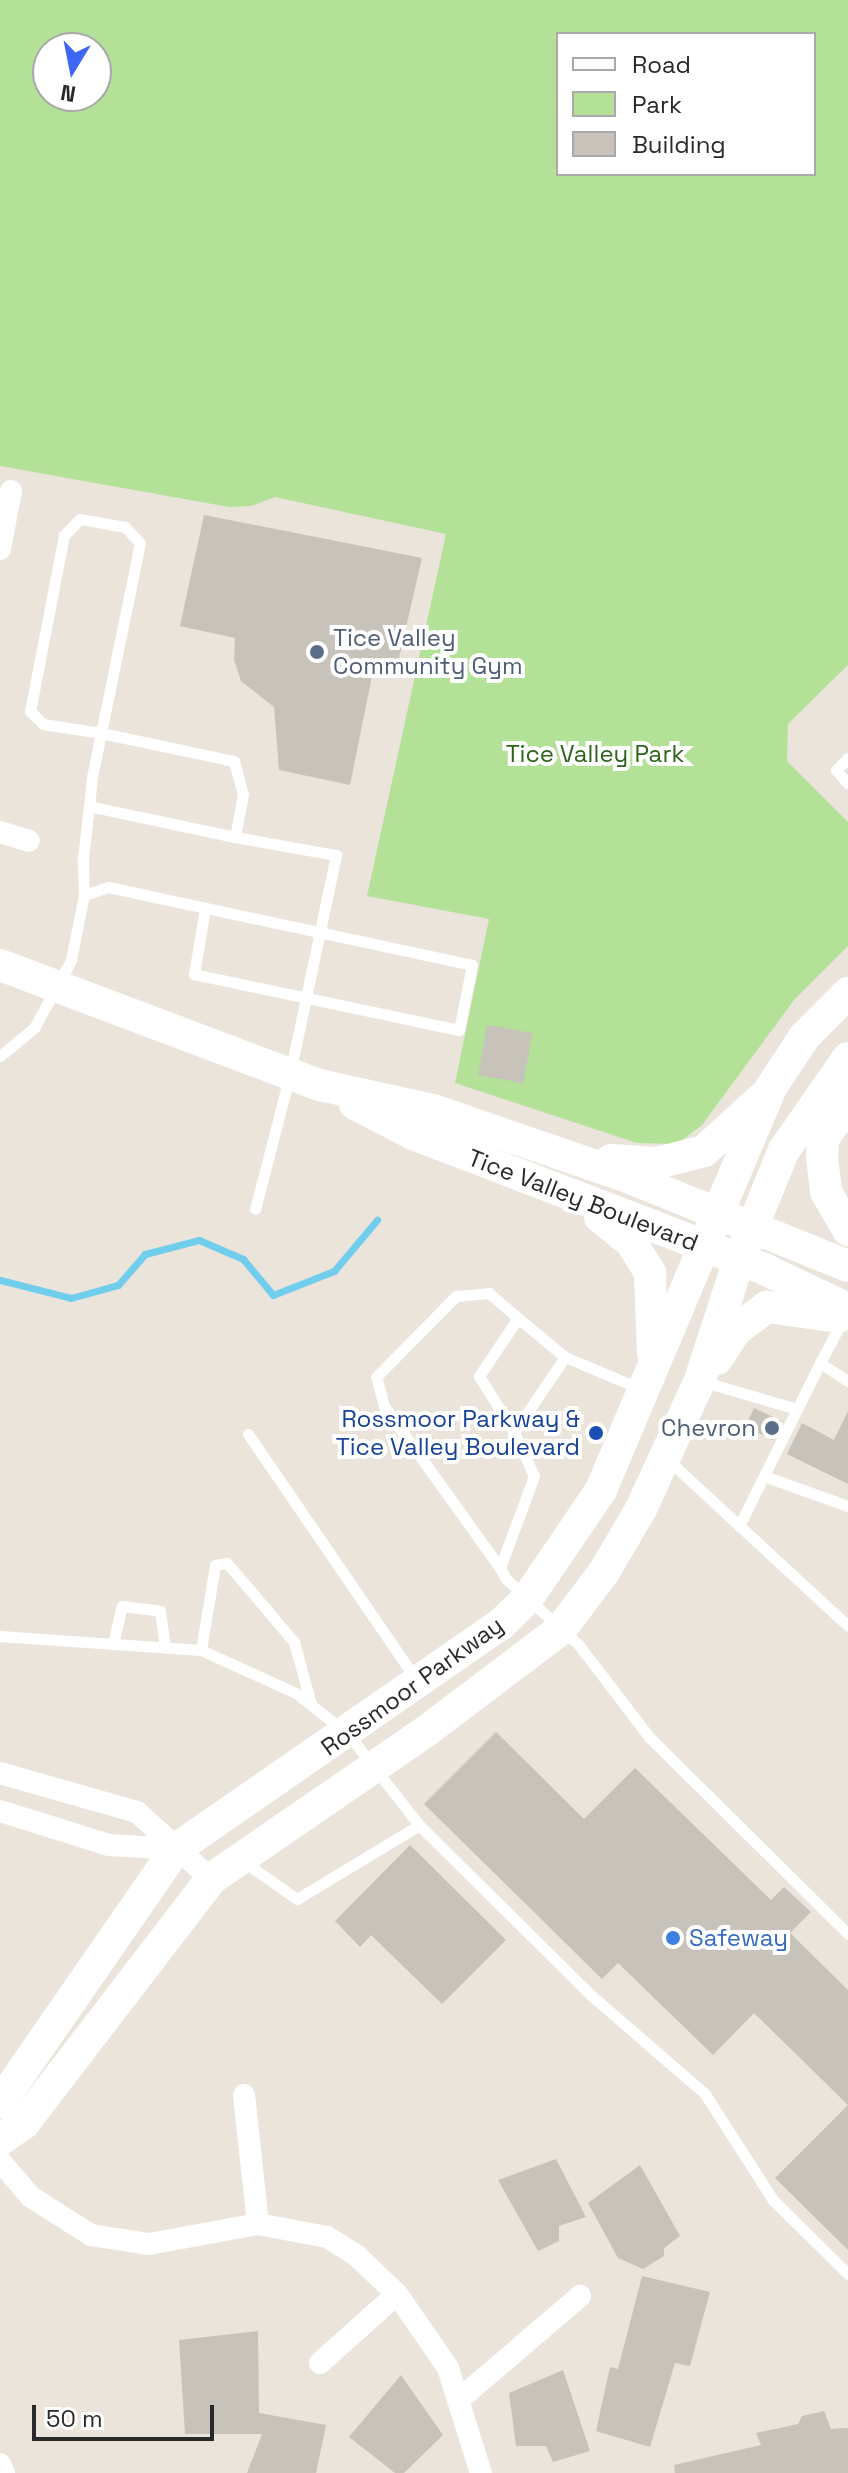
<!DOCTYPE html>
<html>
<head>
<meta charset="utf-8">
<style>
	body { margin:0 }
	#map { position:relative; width:848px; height:2473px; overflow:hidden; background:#ebe4db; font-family:"Space Grotesk",sans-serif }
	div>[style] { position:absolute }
	.green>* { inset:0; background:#b3e198 }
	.stream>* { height:7px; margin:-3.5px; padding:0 3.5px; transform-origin:3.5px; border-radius:3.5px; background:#70ceec }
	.building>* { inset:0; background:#c7c2ba; transform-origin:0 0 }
	.lane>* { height:11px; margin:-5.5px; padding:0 5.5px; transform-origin:5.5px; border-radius:5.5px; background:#fff }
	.street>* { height:22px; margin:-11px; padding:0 11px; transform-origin:11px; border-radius:11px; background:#fff }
	.secondary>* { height:32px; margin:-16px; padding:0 16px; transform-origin:16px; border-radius:16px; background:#fff }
	.dots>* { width:22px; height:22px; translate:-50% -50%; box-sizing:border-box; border:4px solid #fff; border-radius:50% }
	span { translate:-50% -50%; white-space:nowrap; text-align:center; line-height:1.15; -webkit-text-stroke:8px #fff; paint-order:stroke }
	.service-label { font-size:24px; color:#4e5e75 }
	.left { translate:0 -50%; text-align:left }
	.right { translate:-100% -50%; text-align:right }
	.park-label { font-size:24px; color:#2c641b }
	.street-label { font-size:24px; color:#292929 }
	.transit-label { font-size:24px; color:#164399 }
	.shop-label { font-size:24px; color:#366cbe }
	.legend { position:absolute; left:556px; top:32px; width:260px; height:144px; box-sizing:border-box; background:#fff; border:2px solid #a9a9a9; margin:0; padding:10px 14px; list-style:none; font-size:24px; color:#292929 }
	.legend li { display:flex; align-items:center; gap:16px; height:40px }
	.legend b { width:40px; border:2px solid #a9a9a9 }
	.north { position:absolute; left:32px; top:32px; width:80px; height:80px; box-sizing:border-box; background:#fff; border:2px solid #a9a9a9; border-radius:50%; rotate:190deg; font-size:22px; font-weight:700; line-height:32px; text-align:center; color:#292929 }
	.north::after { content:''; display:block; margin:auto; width:28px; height:36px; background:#3d65f6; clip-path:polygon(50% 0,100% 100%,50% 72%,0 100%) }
	.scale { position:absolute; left:32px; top:2405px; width:182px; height:36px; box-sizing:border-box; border:4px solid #292929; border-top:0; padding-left:10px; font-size:24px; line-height:28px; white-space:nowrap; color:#292929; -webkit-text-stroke:6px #fff; paint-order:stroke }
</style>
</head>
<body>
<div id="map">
	<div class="green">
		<div style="clip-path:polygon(evenodd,0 0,848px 0,848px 665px,788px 724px,787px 761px,848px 822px,848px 946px,794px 1000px,702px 1125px,677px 1144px,637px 1143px,455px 1083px,489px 919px,367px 896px,446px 534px,275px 497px,251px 506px,229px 507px,0 466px,0 0,558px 34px,814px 34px,814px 174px,558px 174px,558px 34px,0 0,48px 48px,96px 48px,96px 96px,48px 96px,48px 48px)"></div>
	</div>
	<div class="stream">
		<div style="left:0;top:1280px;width:73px;rotate:14.2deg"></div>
		<div style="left:71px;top:1298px;width:49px;rotate:-15.5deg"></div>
		<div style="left:118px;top:1285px;width:41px;rotate:-48.9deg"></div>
		<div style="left:145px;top:1254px;width:56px;rotate:-14.5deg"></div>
		<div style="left:199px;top:1240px;width:48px;rotate:23.4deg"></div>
		<div style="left:243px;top:1259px;width:47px;rotate:50.2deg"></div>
		<div style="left:273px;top:1295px;width:66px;rotate:-21.5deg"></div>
		<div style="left:334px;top:1271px;width:67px;rotate:-49.9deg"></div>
	</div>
	<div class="building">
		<div style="clip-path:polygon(204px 515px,422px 558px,396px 671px,374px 666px,350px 785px,279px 770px,274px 707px,241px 681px,234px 660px,235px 638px,180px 626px)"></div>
		<div style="left:487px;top:1025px;width:46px;height:51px;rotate:10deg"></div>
		<div style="left:754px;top:1408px;width:31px;height:21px;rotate:25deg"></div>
		<div style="clip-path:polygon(848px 1411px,848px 1484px,787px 1454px,802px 1423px,834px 1440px)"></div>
		<div style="clip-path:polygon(496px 1732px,584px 1819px,635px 1768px,771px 1900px,784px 1887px,811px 1912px,790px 1933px,848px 1990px,848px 2250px,775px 2178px,848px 2105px,754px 2013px,713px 2055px,618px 1963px,602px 1979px,424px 1804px)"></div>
		<div style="clip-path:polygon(410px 1845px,506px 1940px,442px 2004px,371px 1935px,360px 1947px,335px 1921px)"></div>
		<div style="clip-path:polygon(556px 2159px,586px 2217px,559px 2226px,559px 2241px,538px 2251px,498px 2180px)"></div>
		<div style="clip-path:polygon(640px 2165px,680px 2236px,664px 2248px,664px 2256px,643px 2269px,618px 2258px,588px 2203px)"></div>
		<div style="clip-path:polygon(642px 2276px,710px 2292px,690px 2366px,675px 2363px,650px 2447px,596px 2431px,610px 2367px,618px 2369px)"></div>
		<div style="clip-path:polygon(258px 2331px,259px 2413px,326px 2425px,316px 2473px,247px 2473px,262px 2434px,185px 2434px,179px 2340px)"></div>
		<div style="clip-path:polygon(563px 2370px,590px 2451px,553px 2462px,546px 2446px,516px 2446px,509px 2393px)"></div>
		<div style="clip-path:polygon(401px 2375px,443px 2435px,404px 2473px,395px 2473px,349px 2437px)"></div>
		<div style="clip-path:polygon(824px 2411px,831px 2429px,848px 2428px,848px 2473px,675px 2473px,674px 2465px,761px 2445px,756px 2433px,798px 2424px,802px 2416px)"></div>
	</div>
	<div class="lane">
		<div style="left:848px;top:758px;width:17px;rotate:135deg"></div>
		<div style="left:836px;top:770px;width:18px;rotate:49deg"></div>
		<div style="left:235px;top:837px;width:103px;rotate:10.1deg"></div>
		<div style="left:336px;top:855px;width:224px;rotate:101.9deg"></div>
		<div style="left:290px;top:1074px;width:139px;rotate:104.5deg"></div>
		<div style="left:84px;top:895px;width:25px;rotate:-18deg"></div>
		<div style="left:108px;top:887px;width:372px;rotate:12.1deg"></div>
		<div style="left:472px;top:965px;width:66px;rotate:101.3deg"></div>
		<div style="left:459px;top:1030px;width:271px;rotate:-168.1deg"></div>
		<div style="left:194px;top:974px;width:67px;rotate:-80.5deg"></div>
		<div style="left:0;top:1056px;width:44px;rotate:-39.5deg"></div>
		<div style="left:34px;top:1028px;width:77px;rotate:-61.4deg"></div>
		<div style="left:71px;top:960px;width:66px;rotate:-78.7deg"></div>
		<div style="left:84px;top:895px;width:37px;rotate:-92deg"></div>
		<div style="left:83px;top:858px;width:52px;rotate:-83.4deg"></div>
		<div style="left:89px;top:806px;width:29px;rotate:-84deg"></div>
		<div style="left:92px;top:777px;width:45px;rotate:-78.4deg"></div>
		<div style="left:101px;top:733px;width:194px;rotate:-78.4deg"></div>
		<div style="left:140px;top:543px;width:22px;rotate:-133deg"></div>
		<div style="left:125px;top:527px;width:46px;rotate:-169.9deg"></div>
		<div style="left:80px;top:519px;width:23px;rotate:135deg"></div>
		<div style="left:64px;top:535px;width:179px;rotate:100.9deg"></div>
		<div style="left:30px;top:711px;width:18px;rotate:45deg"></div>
		<div style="left:43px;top:724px;width:59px;rotate:8.8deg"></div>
		<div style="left:101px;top:733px;width:136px;rotate:11.9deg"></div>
		<div style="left:234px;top:761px;width:34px;rotate:75deg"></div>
		<div style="left:243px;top:794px;width:44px;rotate:100.5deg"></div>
		<div style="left:235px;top:837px;width:149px;rotate:-168deg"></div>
		<div style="left:565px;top:1357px;width:82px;rotate:22.8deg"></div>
		<div style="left:820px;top:1363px;width:47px;rotate:-62.4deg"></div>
		<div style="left:701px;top:1381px;width:100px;rotate:16.3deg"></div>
		<div style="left:514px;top:1432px;width:48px;rotate:65.6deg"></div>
		<div style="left:534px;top:1476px;width:98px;rotate:110.3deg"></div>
		<div style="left:500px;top:1568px;width:13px;rotate:61deg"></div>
		<div style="left:506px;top:1579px;width:97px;rotate:42.1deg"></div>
		<div style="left:578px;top:1644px;width:117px;rotate:52.6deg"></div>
		<div style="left:649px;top:1737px;width:280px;rotate:44.7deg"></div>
		<div style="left:248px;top:1434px;width:297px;rotate:55.6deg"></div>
		<div style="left:667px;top:1459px;width:246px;rotate:42.7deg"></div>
		<div style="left:764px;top:1476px;width:89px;rotate:19.7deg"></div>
		<div style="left:739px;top:1526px;width:182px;rotate:-63.6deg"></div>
		<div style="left:820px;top:1363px;width:33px;rotate:33deg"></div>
		<div style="left:500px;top:1568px;width:199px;rotate:-125.6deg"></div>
		<div style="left:384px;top:1406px;width:30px;rotate:-105deg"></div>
		<div style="left:376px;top:1377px;width:114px;rotate:-45.4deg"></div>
		<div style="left:456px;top:1296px;width:33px;rotate:-5deg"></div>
		<div style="left:489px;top:1293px;width:38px;rotate:41deg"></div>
		<div style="left:518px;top:1318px;width:61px;rotate:39.7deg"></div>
		<div style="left:565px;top:1357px;width:91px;rotate:124.2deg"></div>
		<div style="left:514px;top:1432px;width:66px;rotate:-122deg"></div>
		<div style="left:479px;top:1376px;width:70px;rotate:-56.1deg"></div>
		<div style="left:0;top:1636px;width:201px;rotate:4deg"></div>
		<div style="left:201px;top:1650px;width:104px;rotate:24.4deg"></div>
		<div style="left:296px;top:1693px;width:66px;rotate:38.3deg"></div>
		<div style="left:348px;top:1734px;width:115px;rotate:52deg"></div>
		<div style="left:419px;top:1825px;width:243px;rotate:44.7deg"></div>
		<div style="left:592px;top:1996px;width:150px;rotate:40.9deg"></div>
		<div style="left:705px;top:2094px;width:126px;rotate:57.3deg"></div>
		<div style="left:773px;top:2200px;width:105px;rotate:44.6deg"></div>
		<div style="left:113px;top:1644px;width:39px;rotate:-77deg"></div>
		<div style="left:122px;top:1606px;width:38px;rotate:7deg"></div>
		<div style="left:160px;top:1611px;width:37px;rotate:82deg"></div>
		<div style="left:201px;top:1650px;width:86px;rotate:-80.6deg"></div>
		<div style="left:215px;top:1565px;width:12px;rotate:-9deg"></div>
		<div style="left:227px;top:1563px;width:104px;rotate:49.7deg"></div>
		<div style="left:294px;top:1642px;width:64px;rotate:74.7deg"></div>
		<div style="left:244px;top:1862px;width:65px;rotate:34.9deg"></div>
		<div style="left:297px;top:1899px;width:143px;rotate:-31.2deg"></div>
	</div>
	<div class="street">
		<div style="left:0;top:549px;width:59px;rotate:-79.3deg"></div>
		<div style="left:0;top:832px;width:30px;rotate:17deg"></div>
		<div style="left:0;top:1773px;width:142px;rotate:15.9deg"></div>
		<div style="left:137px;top:1812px;width:100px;rotate:42.2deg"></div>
		<div style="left:0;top:1811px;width:114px;rotate:17.3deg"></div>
		<div style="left:109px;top:1845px;width:67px;rotate:3.4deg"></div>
		<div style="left:244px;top:2095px;width:130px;rotate:83.8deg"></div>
		<div style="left:0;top:2161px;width:48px;rotate:49.3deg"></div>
		<div style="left:31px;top:2197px;width:71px;rotate:32.3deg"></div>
		<div style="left:91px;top:2235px;width:59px;rotate:8.8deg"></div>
		<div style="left:149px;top:2244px;width:111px;rotate:-10.4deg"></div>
		<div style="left:258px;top:2224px;width:70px;rotate:10.7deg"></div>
		<div style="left:327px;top:2237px;width:36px;rotate:32deg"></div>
		<div style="left:357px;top:2256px;width:55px;rotate:43.5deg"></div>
		<div style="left:397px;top:2294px;width:90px;rotate:55.4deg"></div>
		<div style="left:448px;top:2368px;width:110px;rotate:72.6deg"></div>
		<div style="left:320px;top:2363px;width:103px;rotate:-41.9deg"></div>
		<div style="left:461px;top:2398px;width:157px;rotate:-40.6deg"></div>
		<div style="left:0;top:2464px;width:10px;rotate:66deg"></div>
	</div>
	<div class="secondary">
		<div style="left:0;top:965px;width:342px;rotate:20.6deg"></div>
		<div style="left:320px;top:1085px;width:116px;rotate:12.5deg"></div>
		<div style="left:433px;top:1110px;width:208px;rotate:19deg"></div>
		<div style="left:630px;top:1178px;width:235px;rotate:22deg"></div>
		<div style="left:848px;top:1103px;width:44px;rotate:124.8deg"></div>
		<div style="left:823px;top:1139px;width:19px;rotate:93deg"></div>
		<div style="left:822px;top:1158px;width:34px;rotate:83deg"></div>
		<div style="left:826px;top:1192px;width:44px;rotate:59.9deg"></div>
		<div style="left:355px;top:1104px;width:65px;rotate:27.3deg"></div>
		<div style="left:413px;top:1134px;width:376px;rotate:21deg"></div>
		<div style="left:764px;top:1269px;width:93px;rotate:25.5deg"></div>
		<div style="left:611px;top:1160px;width:46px;rotate:3.7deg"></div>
		<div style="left:657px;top:1163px;width:49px;rotate:-14.3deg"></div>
		<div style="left:704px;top:1151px;width:79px;rotate:-42.4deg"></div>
		<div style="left:600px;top:1217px;width:40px;rotate:39deg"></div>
		<div style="left:631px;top:1242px;width:36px;rotate:58deg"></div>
		<div style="left:650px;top:1273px;width:80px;rotate:87.9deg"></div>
		<div style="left:717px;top:1359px;width:35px;rotate:-57deg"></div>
		<div style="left:736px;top:1330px;width:39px;rotate:-37deg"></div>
		<div style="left:767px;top:1307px;width:72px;rotate:8deg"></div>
		<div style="left:0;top:2103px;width:309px;rotate:-55.3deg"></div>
		<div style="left:176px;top:1849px;width:394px;rotate:-34.7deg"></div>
		<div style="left:500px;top:1625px;width:37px;rotate:-44deg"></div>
		<div style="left:527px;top:1599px;width:132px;rotate:-55.8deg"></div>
		<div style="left:601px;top:1490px;width:435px;rotate:-67.1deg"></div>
		<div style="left:770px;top:1089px;width:64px;rotate:-56.6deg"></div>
		<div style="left:805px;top:1036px;width:61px;rotate:-45deg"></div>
		<div style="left:0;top:2140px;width:29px;rotate:-35deg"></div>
		<div style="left:24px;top:2123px;width:307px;rotate:-52.5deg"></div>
		<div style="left:211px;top:1879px;width:265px;rotate:-34.5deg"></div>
		<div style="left:429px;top:1729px;width:166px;rotate:-37.1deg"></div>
		<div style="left:561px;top:1629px;width:71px;rotate:-53deg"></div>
		<div style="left:604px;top:1572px;width:73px;rotate:-59.6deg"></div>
		<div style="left:641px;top:1509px;width:142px;rotate:-65.4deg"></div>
		<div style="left:700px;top:1380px;width:126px;rotate:-72deg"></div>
		<div style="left:739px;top:1260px;width:119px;rotate:-67.8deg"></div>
		<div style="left:784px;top:1150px;width:112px;rotate:-55.2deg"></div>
	</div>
	<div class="dots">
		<div style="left:317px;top:652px;background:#5c6f8a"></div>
		<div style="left:772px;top:1428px;background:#5c6f8a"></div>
		<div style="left:596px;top:1433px;background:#1a4fb4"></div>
		<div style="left:673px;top:1938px;background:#3f7fe0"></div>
	</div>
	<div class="service-label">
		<span class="left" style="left:333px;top:652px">Tice Valley<br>Community Gym</span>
		<span class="right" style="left:756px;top:1428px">Chevron</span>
	</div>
	<div class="park-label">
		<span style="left:595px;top:754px">Tice Valley Park</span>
	</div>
	<div class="street-label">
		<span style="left:583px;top:1200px;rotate:21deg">Tice Valley Boulevard</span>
		<span style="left:412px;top:1686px;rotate:-36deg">Rossmoor Parkway</span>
	</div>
	<div class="transit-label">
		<span class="right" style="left:580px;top:1433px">Rossmoor Parkway &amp;<br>Tice Valley Boulevard</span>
	</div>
	<div class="shop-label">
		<span class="left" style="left:689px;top:1938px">Safeway</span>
	</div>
	<ul class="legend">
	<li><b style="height:10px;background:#fff"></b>Road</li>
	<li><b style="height:22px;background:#b3e198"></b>Park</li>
	<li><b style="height:22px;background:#c7c2ba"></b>Building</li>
	</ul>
	<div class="north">N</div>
	<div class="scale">50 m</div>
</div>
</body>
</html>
